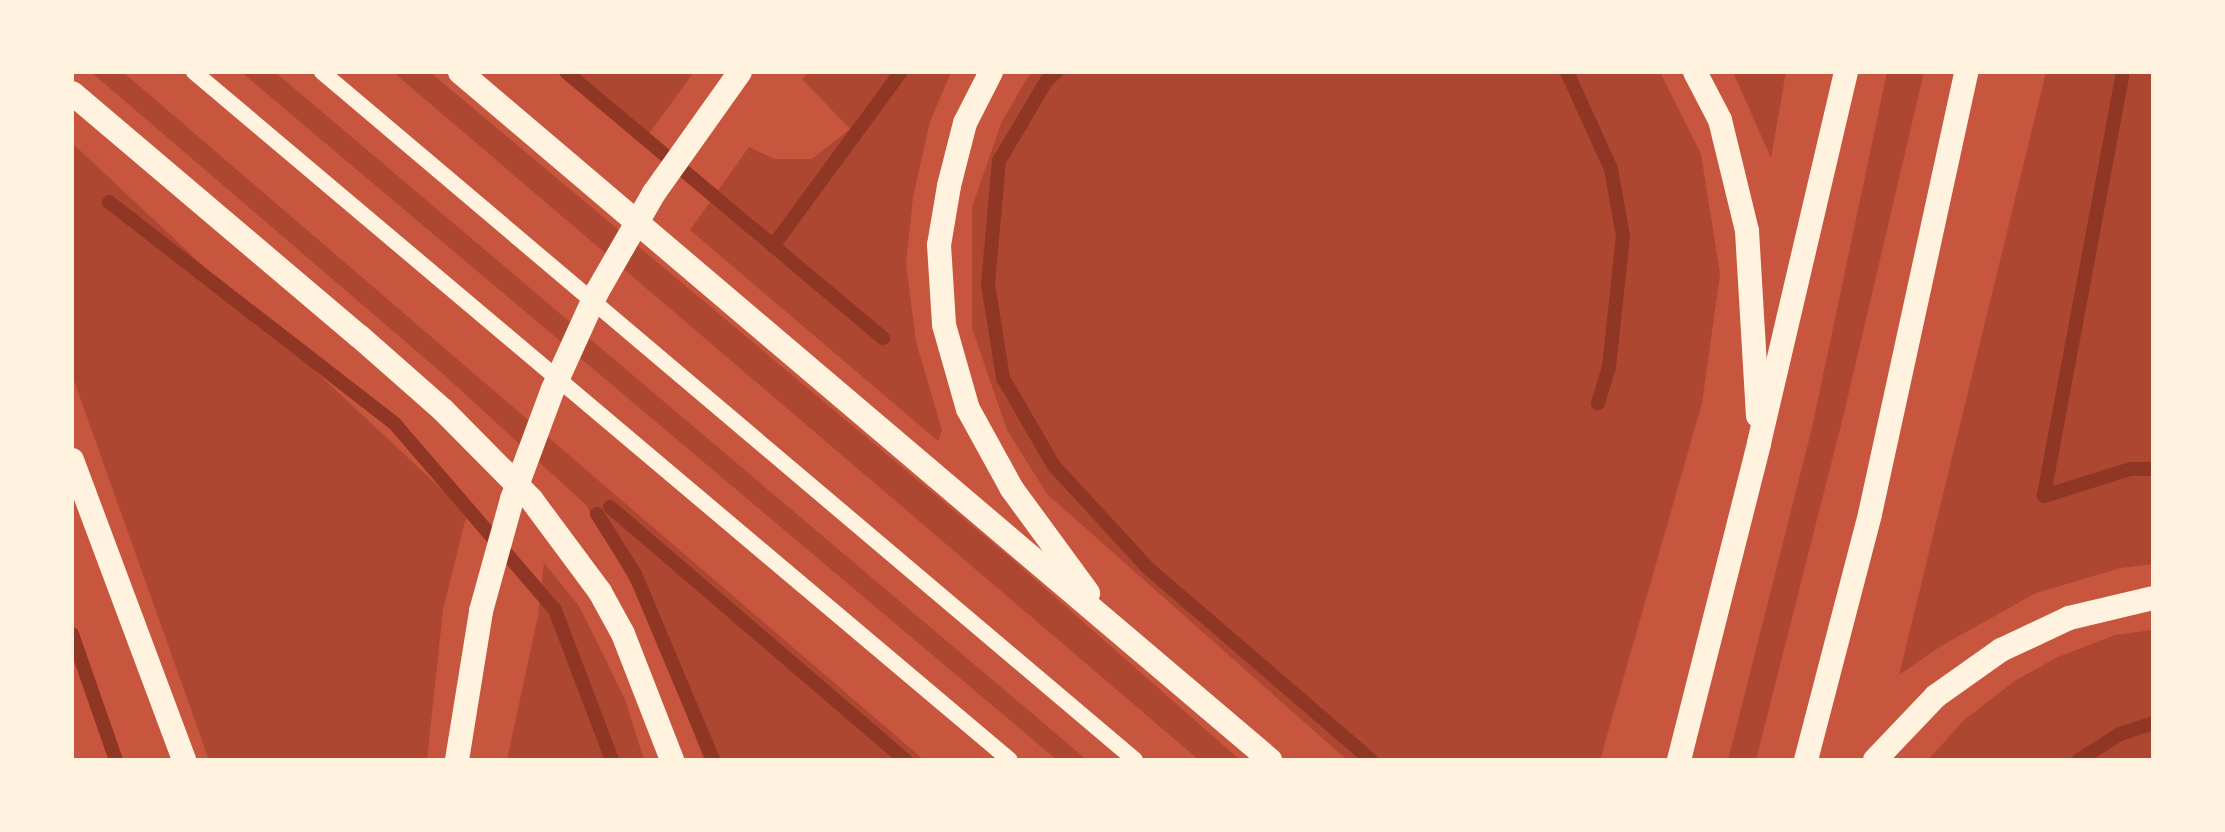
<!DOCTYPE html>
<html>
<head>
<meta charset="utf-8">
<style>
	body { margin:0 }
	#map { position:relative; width:2225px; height:832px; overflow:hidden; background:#c8553d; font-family:"Archivo Narrow",sans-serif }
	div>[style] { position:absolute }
	.green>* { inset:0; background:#ae4732 }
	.stream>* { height:14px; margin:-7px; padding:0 7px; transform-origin:7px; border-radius:7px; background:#8f3625 }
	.secondary>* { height:16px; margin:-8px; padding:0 8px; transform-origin:8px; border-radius:8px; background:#fff3e0 }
	.motorway>* { height:24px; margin:-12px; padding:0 12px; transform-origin:12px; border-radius:12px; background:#fff3e0 }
	span { translate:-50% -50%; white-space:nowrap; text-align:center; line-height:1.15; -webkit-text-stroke:6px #fff3e0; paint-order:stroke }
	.frame { position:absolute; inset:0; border:74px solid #fff3e0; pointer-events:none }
</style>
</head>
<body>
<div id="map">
	<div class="green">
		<div style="clip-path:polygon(91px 72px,123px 72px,924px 760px,704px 760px,650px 617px,586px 505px,442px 373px)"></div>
		<div style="clip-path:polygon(241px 72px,275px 72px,1087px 760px,1057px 760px)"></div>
		<div style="clip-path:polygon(393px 72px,430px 72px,1013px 560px,1240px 760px,1199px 760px)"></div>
		<div style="clip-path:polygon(565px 72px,694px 72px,648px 135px)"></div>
		<div style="clip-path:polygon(809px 72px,951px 72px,930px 122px,913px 197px,906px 264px,916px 342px,942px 430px,938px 441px,690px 230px,749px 147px,775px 159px,812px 159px,850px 129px,802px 79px)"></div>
		<div style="clip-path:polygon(1031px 72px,1660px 72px,1701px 154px,1720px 274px,1702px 403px,1600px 760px,1347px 760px,1047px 494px,1007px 430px,972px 328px,972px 207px,1002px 121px)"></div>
		<div style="clip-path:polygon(1733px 72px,1786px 72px,1771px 158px)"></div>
		<div style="clip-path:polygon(1887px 72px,1924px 72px,1844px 413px,1756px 760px,1728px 760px,1812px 428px)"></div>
		<div style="clip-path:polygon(2046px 72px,2153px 72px,2153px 564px,2121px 568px,2036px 593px,1941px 646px,1899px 675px)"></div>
		<div style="clip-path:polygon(72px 143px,467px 513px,443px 610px,427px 760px,209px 760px,72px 375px)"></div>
		<div style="clip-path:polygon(544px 563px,579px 606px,625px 699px,644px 760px,507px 760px,538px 616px)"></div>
		<div style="clip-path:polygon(2153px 630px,2153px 760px,1928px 760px,1964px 720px,2016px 680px,2058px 657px,2115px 635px)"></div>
	</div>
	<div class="stream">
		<div style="left:566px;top:72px;width:414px;rotate:40deg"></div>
		<div style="left:1056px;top:72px;width:12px;rotate:138deg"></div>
		<div style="left:1047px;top:80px;width:94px;rotate:120.7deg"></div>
		<div style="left:999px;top:161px;width:123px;rotate:95.1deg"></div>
		<div style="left:988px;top:284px;width:95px;rotate:80.9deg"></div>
		<div style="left:1003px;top:378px;width:102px;rotate:59.9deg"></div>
		<div style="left:1054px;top:466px;width:140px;rotate:47.3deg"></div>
		<div style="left:1149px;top:569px;width:293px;rotate:40.7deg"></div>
		<div style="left:1567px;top:72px;width:107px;rotate:65.6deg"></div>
		<div style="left:1611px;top:169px;width:68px;rotate:79.8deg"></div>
		<div style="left:1623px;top:236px;width:132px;rotate:96.1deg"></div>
		<div style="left:1609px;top:367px;width:38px;rotate:107deg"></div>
		<div style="left:2123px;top:72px;width:431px;rotate:100.6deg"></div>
		<div style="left:2044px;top:496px;width:90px;rotate:-17.4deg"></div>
		<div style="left:2130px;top:469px;width:23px"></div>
		<div style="left:109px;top:202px;width:362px;rotate:37.8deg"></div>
		<div style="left:395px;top:424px;width:245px;rotate:49.3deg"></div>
		<div style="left:555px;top:610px;width:160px;rotate:69.2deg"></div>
		<div style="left:773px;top:246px;width:216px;rotate:-53.7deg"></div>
		<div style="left:610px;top:507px;width:389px;rotate:40.6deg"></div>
		<div style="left:597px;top:514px;width:71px;rotate:57.7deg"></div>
		<div style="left:635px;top:574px;width:202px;rotate:67.2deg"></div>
		<div style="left:72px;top:634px;width:133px;rotate:70.8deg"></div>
		<div style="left:2079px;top:760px;width:49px;rotate:-32.4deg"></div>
		<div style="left:2120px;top:734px;width:35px;rotate:-18deg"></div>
	</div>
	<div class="secondary">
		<div style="left:194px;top:72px;width:1067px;rotate:40.14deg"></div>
		<div style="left:322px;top:72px;width:1065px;rotate:40.24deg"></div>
	</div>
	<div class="motorway">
		<div style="left:460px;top:72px;width:1063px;rotate:40.34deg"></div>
		<div style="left:991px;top:72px;width:57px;rotate:117deg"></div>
		<div style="left:965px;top:123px;width:65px;rotate:104.3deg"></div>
		<div style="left:949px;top:186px;width:60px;rotate:99.6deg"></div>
		<div style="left:939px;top:245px;width:80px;rotate:86.4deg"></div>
		<div style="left:944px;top:325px;width:87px;rotate:74.1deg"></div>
		<div style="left:968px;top:409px;width:91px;rotate:61.2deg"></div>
		<div style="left:1012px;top:489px;width:129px;rotate:53.8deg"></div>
		<div style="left:1695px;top:72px;width:54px;rotate:62.5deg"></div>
		<div style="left:1720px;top:120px;width:114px;rotate:76.3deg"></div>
		<div style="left:1747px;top:231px;width:185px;rotate:86.6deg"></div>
		<div style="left:72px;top:93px;width:376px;rotate:40.3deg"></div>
		<div style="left:359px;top:336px;width:112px;rotate:41.4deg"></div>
		<div style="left:443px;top:410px;width:125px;rotate:45.3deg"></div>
		<div style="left:531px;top:499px;width:116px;rotate:53.4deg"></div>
		<div style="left:600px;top:592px;width:48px;rotate:61.3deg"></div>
		<div style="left:623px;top:634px;width:135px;rotate:68.7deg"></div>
		<div style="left:72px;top:460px;width:320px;rotate:69.5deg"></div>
		<div style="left:457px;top:760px;width:151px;rotate:-80.8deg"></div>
		<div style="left:481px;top:611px;width:116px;rotate:-74.5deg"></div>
		<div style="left:512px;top:499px;width:117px;rotate:-69.6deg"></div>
		<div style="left:553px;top:389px;width:107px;rotate:-65.6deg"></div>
		<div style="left:597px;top:292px;width:114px;rotate:-60.1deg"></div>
		<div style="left:654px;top:193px;width:148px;rotate:-54.6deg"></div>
		<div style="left:1679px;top:760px;width:327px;rotate:-75.8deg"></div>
		<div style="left:1759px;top:443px;width:381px;rotate:-76.8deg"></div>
		<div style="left:1806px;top:760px;width:254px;rotate:-75.4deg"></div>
		<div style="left:1870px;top:514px;width:452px;rotate:-77.7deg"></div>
		<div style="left:1875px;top:760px;width:88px;rotate:-46.4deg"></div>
		<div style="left:1936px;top:696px;width:80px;rotate:-35.3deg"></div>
		<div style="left:2001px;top:650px;width:75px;rotate:-25.2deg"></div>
		<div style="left:2069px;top:618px;width:86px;rotate:-13.4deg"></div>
	</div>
	<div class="frame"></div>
</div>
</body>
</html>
